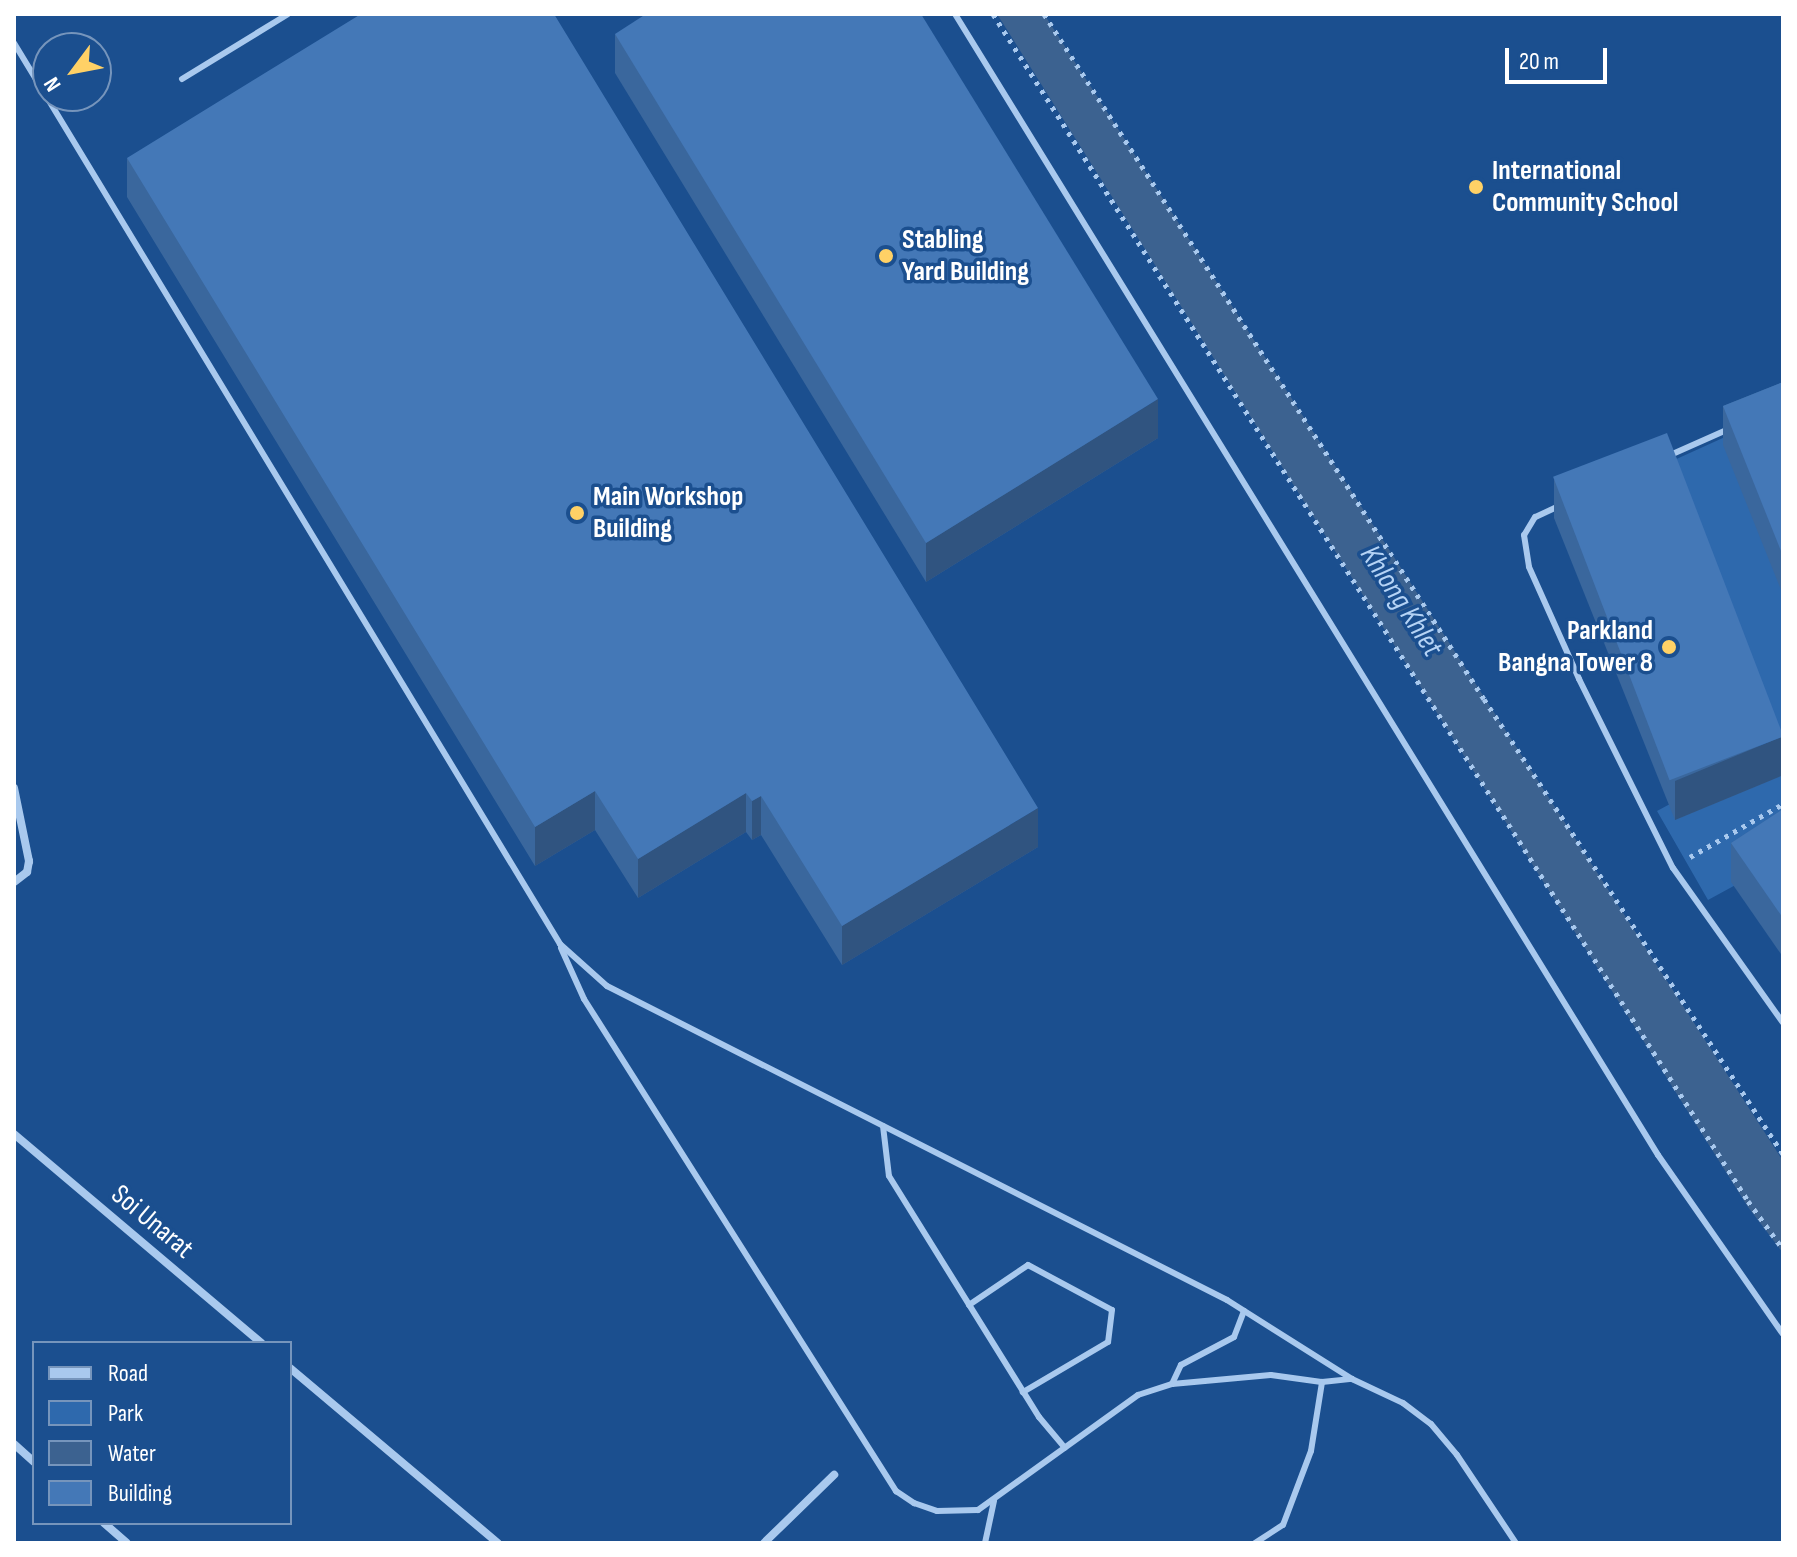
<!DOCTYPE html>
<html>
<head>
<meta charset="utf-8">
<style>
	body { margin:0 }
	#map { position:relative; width:1797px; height:1557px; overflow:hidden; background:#1b4f8f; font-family:"Sofia Sans Condensed",sans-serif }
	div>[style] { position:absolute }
	.green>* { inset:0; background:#2e69ad }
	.water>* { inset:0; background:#3c6290 }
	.path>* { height:5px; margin-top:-2.5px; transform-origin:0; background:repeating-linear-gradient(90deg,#a9c9ee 0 4px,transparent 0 10px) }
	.service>* { height:6px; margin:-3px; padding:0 3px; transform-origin:3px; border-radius:3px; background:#a9c9ee }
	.minor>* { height:8px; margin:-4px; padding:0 4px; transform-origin:4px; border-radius:4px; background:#a9c9ee }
	.wall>* { inset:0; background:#3a679d }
	.shaded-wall>* { inset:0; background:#305480 }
	.building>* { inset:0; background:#4478b7; transform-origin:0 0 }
	.dots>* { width:22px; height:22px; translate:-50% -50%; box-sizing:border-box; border:4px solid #1b4f8f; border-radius:50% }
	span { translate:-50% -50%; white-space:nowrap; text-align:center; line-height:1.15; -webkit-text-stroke:7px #1b4f8f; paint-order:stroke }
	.poi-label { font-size:28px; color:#fff; font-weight:700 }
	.left { translate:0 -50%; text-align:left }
	.right { translate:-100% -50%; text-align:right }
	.street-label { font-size:28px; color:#fff }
	.water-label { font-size:30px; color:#b5d3f5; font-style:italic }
	.frame { position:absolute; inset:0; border:16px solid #fff; pointer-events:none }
	.legend { position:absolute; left:32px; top:1341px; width:260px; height:184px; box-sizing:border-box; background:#1b4f8f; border:2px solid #7695bc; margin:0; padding:10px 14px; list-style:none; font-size:24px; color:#fff }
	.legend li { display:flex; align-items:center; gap:16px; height:40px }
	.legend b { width:40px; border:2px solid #7695bc }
	.north { position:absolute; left:32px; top:32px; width:80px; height:80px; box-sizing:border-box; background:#1b4f8f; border:2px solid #7695bc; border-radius:50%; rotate:238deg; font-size:22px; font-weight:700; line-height:32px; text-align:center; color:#fff }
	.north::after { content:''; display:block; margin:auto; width:28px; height:36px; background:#ffd166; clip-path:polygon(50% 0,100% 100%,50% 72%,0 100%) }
	.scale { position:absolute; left:1505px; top:48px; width:102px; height:36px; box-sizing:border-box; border:4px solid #fff; border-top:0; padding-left:10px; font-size:24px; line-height:28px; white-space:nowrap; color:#fff; -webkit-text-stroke:6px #1b4f8f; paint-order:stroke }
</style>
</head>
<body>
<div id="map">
	<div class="green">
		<div style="clip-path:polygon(1736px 432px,1783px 531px,1783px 859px,1708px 900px,1657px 811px,1757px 757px,1639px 476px)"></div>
	</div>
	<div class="water">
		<div style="clip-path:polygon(997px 14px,1044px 14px,1783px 1161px,1783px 1253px,1748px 1207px)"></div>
	</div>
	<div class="path">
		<div style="left:993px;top:14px;width:1407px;rotate:57.54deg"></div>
		<div style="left:1748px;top:1201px;width:59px;rotate:53.9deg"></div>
		<div style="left:1044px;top:14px;width:814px;rotate:57.29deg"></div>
		<div style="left:1484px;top:699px;width:544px;rotate:56.69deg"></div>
		<div style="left:1690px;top:857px;width:107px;rotate:-29.7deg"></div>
	</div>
	<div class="service">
		<div style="left:955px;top:14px;width:1340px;rotate:58.36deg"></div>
		<div style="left:1658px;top:1155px;width:218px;rotate:55.1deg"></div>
		<div style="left:14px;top:43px;width:1054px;rotate:58.78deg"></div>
		<div style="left:560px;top:944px;width:63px;rotate:41.8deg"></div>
		<div style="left:607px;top:986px;width:695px;rotate:26.86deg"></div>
		<div style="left:1227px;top:1300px;width:148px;rotate:32.3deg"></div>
		<div style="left:1352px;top:1379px;width:56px;rotate:25.2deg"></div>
		<div style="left:1403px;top:1403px;width:35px;rotate:37deg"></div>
		<div style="left:1431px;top:1424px;width:40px;rotate:50deg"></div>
		<div style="left:1457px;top:1455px;width:106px;rotate:56.2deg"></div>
		<div style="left:182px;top:79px;width:124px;rotate:-31.5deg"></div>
		<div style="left:1668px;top:456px;width:69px;rotate:-24deg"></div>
		<div style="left:1559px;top:506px;width:26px;rotate:155deg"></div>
		<div style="left:1535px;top:517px;width:21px;rotate:121deg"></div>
		<div style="left:1524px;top:535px;width:32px;rotate:81deg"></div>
		<div style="left:1529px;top:567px;width:123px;rotate:65.9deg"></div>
		<div style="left:1579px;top:679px;width:211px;rotate:63.6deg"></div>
		<div style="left:1673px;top:868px;width:190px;rotate:54.6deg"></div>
		<div style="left:561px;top:948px;width:56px;rotate:65.7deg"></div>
		<div style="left:584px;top:999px;width:583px;rotate:57.62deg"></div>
		<div style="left:896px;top:1491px;width:22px;rotate:34deg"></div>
		<div style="left:914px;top:1503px;width:24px;rotate:19deg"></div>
		<div style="left:937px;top:1511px;width:41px;rotate:-1.4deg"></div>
		<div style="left:978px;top:1510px;width:197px;rotate:-35.7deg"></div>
		<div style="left:1138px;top:1395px;width:36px;rotate:-18deg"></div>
		<div style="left:1172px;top:1384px;width:99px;rotate:-5.2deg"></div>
		<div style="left:1271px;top:1375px;width:51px;rotate:7.8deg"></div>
		<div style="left:1322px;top:1382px;width:30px;rotate:-6deg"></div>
		<div style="left:883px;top:1126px;width:50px;rotate:83.2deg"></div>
		<div style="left:889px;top:1176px;width:284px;rotate:58.1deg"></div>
		<div style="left:1039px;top:1417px;width:40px;rotate:50deg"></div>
		<div style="left:969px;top:1305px;width:71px;rotate:-34.1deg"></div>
		<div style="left:1028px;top:1265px;width:95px;rotate:28.2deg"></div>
		<div style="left:1112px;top:1310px;width:32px;rotate:97deg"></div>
		<div style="left:1108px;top:1342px;width:99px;rotate:149.5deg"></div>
		<div style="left:1172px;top:1384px;width:21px;rotate:-65deg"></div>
		<div style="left:1181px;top:1365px;width:60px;rotate:-27.8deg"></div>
		<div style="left:1234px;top:1337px;width:28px;rotate:-69deg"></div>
		<div style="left:985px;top:1543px;width:43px;rotate:-77.9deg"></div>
		<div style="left:1255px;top:1543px;width:33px;rotate:-33deg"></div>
		<div style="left:1283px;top:1525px;width:79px;rotate:-69.3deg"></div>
		<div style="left:1311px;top:1451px;width:70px;rotate:-80.9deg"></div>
	</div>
	<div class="minor">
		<div style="left:14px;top:788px;width:75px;rotate:78.4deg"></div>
		<div style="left:29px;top:861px;width:11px;rotate:100deg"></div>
		<div style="left:27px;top:872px;width:16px;rotate:142deg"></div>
		<div style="left:14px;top:1134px;width:324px;rotate:40.2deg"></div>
		<div style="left:290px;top:1368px;width:272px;rotate:40.1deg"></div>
		<div style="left:14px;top:1444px;width:27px;rotate:42deg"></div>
		<div style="left:104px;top:1523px;width:30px;rotate:41deg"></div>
		<div style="left:764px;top:1543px;width:98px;rotate:-44.2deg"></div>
	</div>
	<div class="wall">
		<div style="clip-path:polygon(615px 34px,1158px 438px,926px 582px,615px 73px)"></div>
		<div style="clip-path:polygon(127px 158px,1038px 847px,842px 965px,761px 835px,752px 840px,746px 832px,638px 898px,595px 830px,535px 866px,127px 197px)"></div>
		<div style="clip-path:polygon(1783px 382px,1783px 595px,1723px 445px,1723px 406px)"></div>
		<div style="clip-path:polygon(1554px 479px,1781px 776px,1675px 820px,1554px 518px)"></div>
		<div style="clip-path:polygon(1783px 809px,1783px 957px,1731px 882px,1731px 843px)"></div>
	</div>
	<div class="shaded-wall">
		<div style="clip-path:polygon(1158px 399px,1158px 438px,926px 582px,926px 543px)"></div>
		<div style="clip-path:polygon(1781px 737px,1781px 776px,1675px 820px,1675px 781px)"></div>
		<div style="clip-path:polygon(595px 791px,595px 830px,535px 866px,535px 827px)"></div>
		<div style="clip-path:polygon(746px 793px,746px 832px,638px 898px,638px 859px)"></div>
		<div style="clip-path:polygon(761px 796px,761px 835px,752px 840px,752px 801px)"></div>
		<div style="clip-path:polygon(1038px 808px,1038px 847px,842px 965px,842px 926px)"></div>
	</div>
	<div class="building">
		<div style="clip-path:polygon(361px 14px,554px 14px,1038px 808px,842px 926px,761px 796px,752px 801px,746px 793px,638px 859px,595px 791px,535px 827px,127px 158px)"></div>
		<div style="clip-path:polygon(646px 14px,921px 14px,1158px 399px,926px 543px,615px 34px)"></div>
		<div style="clip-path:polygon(1783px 382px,1783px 556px,1723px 406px)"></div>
		<div style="left:1667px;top:433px;width:325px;height:122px;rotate:69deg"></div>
		<div style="clip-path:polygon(1783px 809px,1783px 918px,1731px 843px)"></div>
	</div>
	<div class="dots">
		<div style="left:1476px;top:187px;background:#ffd166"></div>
		<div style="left:886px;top:256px;background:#ffd166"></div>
		<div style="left:577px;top:513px;background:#ffd166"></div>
		<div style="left:1669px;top:647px;background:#ffd166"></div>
	</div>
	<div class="poi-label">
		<span class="left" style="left:1492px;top:187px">International<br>Community School</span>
		<span class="left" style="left:902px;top:256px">Stabling<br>Yard Building</span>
		<span class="left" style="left:593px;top:513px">Main Workshop<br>Building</span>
		<span class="right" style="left:1653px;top:647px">Parkland<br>Bangna Tower 8</span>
	</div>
	<div class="street-label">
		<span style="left:152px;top:1222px;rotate:40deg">Soi Unarat</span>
	</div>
	<div class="water-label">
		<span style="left:1401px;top:601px;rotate:57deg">Khlong Khlet</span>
	</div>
	<div class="frame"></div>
	<ul class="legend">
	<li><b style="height:10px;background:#a9c9ee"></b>Road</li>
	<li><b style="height:22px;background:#2e69ad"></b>Park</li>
	<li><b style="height:22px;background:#3c6290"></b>Water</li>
	<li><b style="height:22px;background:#4478b7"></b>Building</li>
	</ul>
	<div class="north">N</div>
	<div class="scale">20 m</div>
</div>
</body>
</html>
